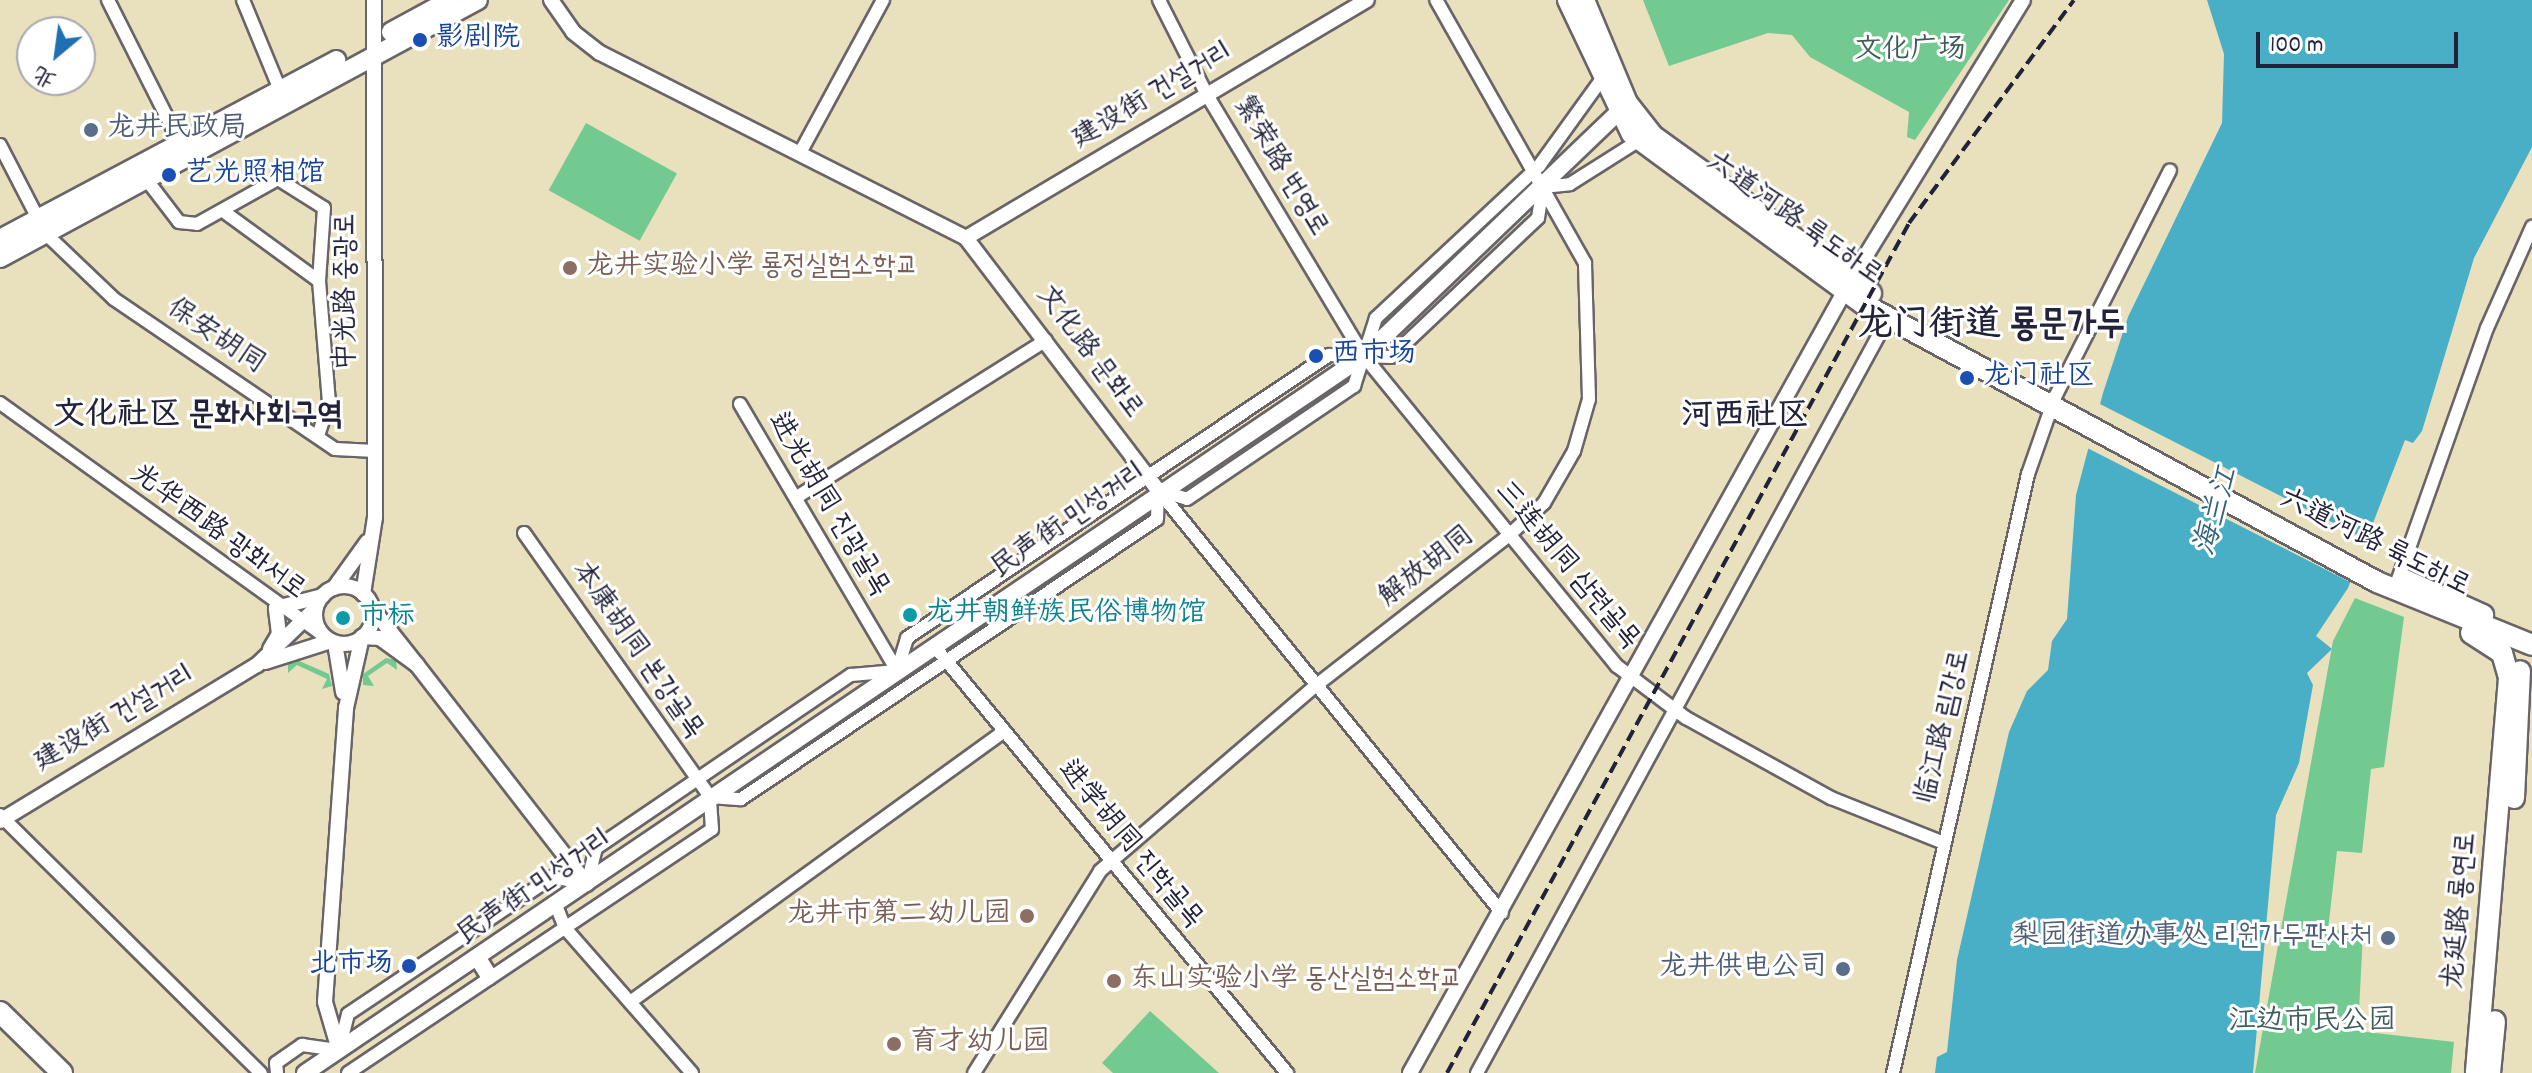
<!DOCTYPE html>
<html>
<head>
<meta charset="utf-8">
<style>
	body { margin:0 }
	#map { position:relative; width:2532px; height:1073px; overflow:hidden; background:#e9e0bd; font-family:Dekko,"LXGW WenKai TC","Poor Story",sans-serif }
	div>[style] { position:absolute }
	.green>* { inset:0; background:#72ca90; transform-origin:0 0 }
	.water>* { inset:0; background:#48afc7 }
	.pier>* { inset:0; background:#e9e0bd; transform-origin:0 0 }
	.roads { filter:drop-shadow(2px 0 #686468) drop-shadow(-2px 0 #686468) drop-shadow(0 2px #686468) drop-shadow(0 -2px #686468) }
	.minor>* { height:12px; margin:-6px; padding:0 6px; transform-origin:6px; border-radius:6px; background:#fff }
	.tertiary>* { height:14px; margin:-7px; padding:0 7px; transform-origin:7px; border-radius:7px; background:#fff }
	.tertiary>.ring { margin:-7px; padding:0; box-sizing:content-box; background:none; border:14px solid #fff; border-radius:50% }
	.secondary>* { height:16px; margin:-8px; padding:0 8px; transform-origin:8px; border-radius:8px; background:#fff }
	.primary>* { height:18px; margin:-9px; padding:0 9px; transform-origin:9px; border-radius:9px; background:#fff }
	.trunk>* { height:20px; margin:-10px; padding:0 10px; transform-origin:10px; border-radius:10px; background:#fff }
	.rail>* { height:4px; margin-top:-2px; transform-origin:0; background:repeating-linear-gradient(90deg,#22223b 0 12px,transparent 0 18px) }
	.dots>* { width:22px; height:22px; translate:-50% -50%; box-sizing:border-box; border:4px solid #fff; border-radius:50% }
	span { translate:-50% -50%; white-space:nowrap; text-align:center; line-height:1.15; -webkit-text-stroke:6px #fff; paint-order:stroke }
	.transit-label { font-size:28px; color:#164399 }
	.left { translate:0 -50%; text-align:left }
	.right { translate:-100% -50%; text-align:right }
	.park-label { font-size:28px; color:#3e5d59 }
	.street-label { font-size:28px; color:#22223b }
	.service-label { font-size:28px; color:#4e5e75 }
	.education-label { font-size:28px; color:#785e54 }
	.culture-label { font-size:28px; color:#0d838f }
	.water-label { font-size:30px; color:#33617a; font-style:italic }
	.quarter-label { font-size:32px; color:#22223b; font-weight:700 }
	.district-label { font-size:36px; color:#22223b; font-weight:700 }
	.north { position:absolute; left:16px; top:16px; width:80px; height:80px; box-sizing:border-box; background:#fff; border:2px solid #a7a7b1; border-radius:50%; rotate:209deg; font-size:22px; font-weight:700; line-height:32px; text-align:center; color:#22223b }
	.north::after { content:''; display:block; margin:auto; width:28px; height:36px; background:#1f6fb2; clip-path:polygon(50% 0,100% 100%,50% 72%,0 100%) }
	.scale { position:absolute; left:2256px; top:32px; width:202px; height:36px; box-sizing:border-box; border:4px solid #22223b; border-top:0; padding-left:10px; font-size:24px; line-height:28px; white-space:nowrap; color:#22223b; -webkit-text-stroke:6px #fff; paint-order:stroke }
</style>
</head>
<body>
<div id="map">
	<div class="green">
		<div style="clip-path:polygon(1643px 0,2009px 0,1915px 140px,1907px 137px,1909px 112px,1810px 57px,1792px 35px,1768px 33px,1669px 66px)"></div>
		<div style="left:586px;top:123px;width:104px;height:77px;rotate:29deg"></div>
		<div style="clip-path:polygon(2355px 598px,2404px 617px,2384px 767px,2371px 769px,2362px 853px,2337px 851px,2328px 930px,2363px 932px,2358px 1031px,2454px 1042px,2451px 1073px,2255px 1073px,2333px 641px)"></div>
		<div style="clip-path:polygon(386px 658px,396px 660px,397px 670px,387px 663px,368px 676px,374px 686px,363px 685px,363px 674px)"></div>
		<div style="clip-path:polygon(297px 660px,329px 674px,332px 686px,322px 689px,327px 679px,297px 665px,288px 673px,288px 661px)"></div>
		<div style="clip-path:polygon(1150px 1011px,1219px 1073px,1113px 1073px,1102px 1063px)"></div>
	</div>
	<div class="water">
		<div style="clip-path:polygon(2207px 0,2532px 0,2532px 147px,2474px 258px,2422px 431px,2413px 443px,2405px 440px,2348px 588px,2316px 636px,2332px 649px,2307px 673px,2313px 685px,2299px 763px,2276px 815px,2253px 1073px,1935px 1073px,1937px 1057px,1947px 1052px,1957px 960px,2009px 732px,2027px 691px,2048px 670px,2052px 641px,2067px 619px,2076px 495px,2103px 393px,2128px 317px,2222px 123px,2224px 54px)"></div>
	</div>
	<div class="pier">
		<div style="left:2096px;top:402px;width:308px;height:45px;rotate:27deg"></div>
	</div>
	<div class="roads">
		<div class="minor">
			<div style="left:108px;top:0;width:165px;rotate:63.3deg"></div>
			<div style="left:243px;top:0;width:105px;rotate:67.6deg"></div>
			<div style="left:1159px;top:0;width:106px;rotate:63.2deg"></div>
			<div style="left:1207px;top:95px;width:305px;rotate:59deg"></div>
			<div style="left:1364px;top:356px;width:400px;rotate:50.8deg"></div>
			<div style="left:1617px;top:666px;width:86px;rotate:37deg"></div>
			<div style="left:1686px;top:718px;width:166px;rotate:28.9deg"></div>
			<div style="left:1831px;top:798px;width:122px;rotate:21.7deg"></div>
			<div style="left:0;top:145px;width:100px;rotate:62.7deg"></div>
			<div style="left:46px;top:234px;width:94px;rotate:43.7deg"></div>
			<div style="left:114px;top:299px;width:267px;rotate:34.2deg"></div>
			<div style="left:335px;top:449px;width:40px;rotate:2.9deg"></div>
			<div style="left:801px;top:151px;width:172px;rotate:-61.5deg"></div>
			<div style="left:143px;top:175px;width:59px;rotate:52.5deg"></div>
			<div style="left:179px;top:222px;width:18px;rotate:6deg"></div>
			<div style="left:197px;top:224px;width:93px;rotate:-29.1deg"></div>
			<div style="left:278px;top:179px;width:54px;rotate:32.2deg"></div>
			<div style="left:324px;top:208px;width:73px;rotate:93.9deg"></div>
			<div style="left:319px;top:281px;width:121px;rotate:85.3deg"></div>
			<div style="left:329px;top:402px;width:36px;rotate:108deg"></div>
			<div style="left:1543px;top:187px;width:27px;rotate:-6deg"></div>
			<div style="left:1570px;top:184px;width:80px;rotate:-32.3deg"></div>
			<div style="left:223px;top:211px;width:119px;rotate:36.1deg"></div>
			<div style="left:0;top:403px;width:408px;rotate:35.7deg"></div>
			<div style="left:740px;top:404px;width:310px;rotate:59.5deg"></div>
			<div style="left:1158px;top:490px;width:30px;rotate:17deg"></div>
			<div style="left:1187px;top:499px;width:202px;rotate:-34.1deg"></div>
			<div style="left:1354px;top:386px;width:71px;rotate:-72.1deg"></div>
			<div style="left:1376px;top:318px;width:223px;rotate:-43deg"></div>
			<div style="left:1539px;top:166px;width:106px;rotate:-54.2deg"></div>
			<div style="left:1158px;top:490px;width:545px;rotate:50.88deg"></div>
			<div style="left:797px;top:497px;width:294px;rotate:-32.2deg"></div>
			<div style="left:524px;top:533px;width:323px;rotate:54.8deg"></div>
			<div style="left:2397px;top:582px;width:269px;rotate:-70.5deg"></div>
			<div style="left:2487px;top:328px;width:111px;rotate:-66deg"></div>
			<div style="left:935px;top:647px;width:553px;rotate:50.43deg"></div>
			<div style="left:897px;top:671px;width:34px;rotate:-73deg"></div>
			<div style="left:907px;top:638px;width:508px;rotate:-33.85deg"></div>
			<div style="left:1329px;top:355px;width:62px;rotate:1.8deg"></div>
			<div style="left:1391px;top:357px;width:202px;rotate:-43.4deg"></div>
			<div style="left:1538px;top:218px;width:31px;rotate:-81deg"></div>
			<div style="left:710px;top:797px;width:31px;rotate:4deg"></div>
			<div style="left:741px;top:799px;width:501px;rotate:-33.94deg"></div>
			<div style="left:1157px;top:519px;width:28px;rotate:-88deg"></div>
			<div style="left:0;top:815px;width:367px;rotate:44.7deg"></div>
			<div style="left:557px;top:908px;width:22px;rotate:68deg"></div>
			<div style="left:565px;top:928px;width:193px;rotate:48.8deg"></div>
			<div style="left:630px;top:1002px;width:462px;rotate:-35.9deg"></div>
			<div style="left:277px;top:1073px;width:10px;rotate:-96deg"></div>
			<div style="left:276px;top:1063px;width:32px;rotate:-35deg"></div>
			<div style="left:302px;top:1045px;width:37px;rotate:8deg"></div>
			<div style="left:339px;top:1050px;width:37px;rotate:-76deg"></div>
			<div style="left:348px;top:1014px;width:247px;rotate:-33.8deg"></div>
			<div style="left:553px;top:877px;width:35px;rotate:12deg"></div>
			<div style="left:587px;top:884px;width:37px;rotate:-76deg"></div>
			<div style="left:596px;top:848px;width:308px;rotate:-34.2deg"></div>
			<div style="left:851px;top:675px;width:46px;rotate:-5deg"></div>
			<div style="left:348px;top:1073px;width:438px;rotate:-33.8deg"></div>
			<div style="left:712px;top:829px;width:32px;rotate:-94deg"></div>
			<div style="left:974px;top:1073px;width:238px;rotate:-58deg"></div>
			<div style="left:1100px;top:871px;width:282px;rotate:-40.7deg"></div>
			<div style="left:1314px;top:687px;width:244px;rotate:-37.9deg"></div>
			<div style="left:1507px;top:537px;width:50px;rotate:-42.6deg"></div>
			<div style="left:1544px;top:503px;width:60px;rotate:-60deg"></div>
			<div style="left:1574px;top:451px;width:54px;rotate:-73.9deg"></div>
			<div style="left:1589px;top:399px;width:136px;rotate:-91.7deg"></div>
			<div style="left:1585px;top:263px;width:302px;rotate:-119.5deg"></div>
			<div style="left:1477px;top:1073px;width:857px;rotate:-61.43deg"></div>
			<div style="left:1893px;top:1073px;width:614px;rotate:-77.3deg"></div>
			<div style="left:2028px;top:474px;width:82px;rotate:-70.7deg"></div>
			<div style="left:2055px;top:397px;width:254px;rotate:-63.1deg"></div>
		</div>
		<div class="tertiary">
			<div style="left:551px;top:0;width:39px;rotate:55deg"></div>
			<div style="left:573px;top:32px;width:34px;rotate:38deg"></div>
			<div style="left:600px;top:53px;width:410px;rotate:26.8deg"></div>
			<div style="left:966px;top:238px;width:317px;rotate:52.7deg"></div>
			<div style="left:966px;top:238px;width:466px;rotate:-30.7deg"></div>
			<div class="ring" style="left:315px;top:586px;width:44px;height:44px"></div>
			<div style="left:334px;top:588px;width:57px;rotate:-54.3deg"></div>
			<div style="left:363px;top:594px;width:78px;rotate:-81.1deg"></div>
			<div style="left:375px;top:517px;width:517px;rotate:-90.11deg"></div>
			<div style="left:362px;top:637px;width:18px;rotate:3deg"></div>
			<div style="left:380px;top:638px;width:46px;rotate:36.1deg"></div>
			<div style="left:417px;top:665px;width:74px;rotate:-128.4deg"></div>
			<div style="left:335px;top:643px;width:50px;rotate:80.7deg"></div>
			<div style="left:270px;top:649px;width:17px;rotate:-59deg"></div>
			<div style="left:279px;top:634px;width:26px;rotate:-97deg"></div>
			<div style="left:276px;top:608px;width:48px;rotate:-14.6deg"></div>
			<div style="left:265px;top:662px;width:69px;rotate:-17.7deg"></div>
			<div style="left:417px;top:665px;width:277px;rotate:52.2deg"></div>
			<div style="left:0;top:821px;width:301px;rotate:-31.3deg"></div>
			<div style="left:257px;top:665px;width:81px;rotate:-44deg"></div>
			<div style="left:339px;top:1050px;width:50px;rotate:-106.3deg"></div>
			<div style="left:325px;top:1002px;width:295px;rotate:-85.9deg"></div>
			<div style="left:346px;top:708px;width:73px;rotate:-77.3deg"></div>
			<div style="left:1410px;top:1073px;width:910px;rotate:-60.93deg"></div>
			<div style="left:1852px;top:278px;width:326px;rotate:-58.4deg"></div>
		</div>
		<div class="secondary">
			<div style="left:479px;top:960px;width:19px;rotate:58deg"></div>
			<div style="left:305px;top:1073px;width:1279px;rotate:-34.1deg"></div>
			<div style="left:1364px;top:356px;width:363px;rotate:-43.8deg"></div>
		</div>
		<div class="primary">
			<div style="left:391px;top:32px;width:67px;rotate:-28.5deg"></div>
			<div style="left:0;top:239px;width:381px;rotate:-28deg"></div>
			<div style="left:0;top:258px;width:543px;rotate:-28.36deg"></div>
		</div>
		<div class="trunk">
			<div style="left:1568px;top:0;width:148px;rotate:64.5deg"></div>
			<div style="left:1632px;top:134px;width:289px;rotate:36.3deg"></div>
			<div style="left:1865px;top:305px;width:582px;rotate:28.41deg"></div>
			<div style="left:2377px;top:582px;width:167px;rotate:22.1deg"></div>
			<div style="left:1584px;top:0;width:112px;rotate:67.3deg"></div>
			<div style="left:1627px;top:103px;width:42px;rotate:51.8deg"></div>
			<div style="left:1653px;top:136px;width:269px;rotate:35.8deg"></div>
			<div style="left:2403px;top:579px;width:88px;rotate:24.2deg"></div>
			<div style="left:2471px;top:633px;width:37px;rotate:33deg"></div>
			<div style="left:2502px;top:653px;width:26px;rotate:74deg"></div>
			<div style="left:2509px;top:678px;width:396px;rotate:94.8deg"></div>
			<div style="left:2514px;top:798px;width:127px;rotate:-87.3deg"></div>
			<div style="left:0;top:1012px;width:87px;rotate:44.5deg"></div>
			<div style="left:2490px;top:1073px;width:52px;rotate:-84.5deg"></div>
		</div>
	</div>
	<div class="rail">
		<div style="left:1447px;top:1073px;width:967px;rotate:-61.47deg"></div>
		<div style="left:1909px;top:223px;width:277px;rotate:-53.5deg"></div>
	</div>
	<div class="dots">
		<div style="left:420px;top:40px;background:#1a4fb4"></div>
		<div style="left:91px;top:130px;background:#5c6f8a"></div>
		<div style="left:169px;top:175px;background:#1a4fb4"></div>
		<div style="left:570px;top:268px;background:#8d6e63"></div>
		<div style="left:1316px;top:356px;background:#1a4fb4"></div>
		<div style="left:1967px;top:378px;background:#1a4fb4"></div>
		<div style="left:910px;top:615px;background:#0f9aa8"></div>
		<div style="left:343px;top:618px;background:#0f9aa8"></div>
		<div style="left:1027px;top:916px;background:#8d6e63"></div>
		<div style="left:2388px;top:938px;background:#5c6f8a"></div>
		<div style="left:409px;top:966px;background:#1a4fb4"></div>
		<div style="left:1843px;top:969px;background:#5c6f8a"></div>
		<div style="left:1114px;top:981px;background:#8d6e63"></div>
		<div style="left:894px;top:1044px;background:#8d6e63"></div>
	</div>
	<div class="transit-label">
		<span class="left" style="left:436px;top:40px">影剧院</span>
		<span class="left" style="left:185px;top:175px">艺光照相馆</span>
		<span class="left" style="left:1332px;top:356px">西市场</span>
		<span class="left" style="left:1983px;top:378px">龙门社区</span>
		<span class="right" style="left:393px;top:966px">北市场</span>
	</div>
	<div class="park-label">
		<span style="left:1910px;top:52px">文化广场</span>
		<span style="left:2312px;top:1023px">江边市民公园</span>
	</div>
	<div class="street-label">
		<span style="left:1153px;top:97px;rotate:-31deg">建设街 건설거리</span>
		<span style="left:1279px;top:167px;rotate:59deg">繁荣路 번영로</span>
		<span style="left:1793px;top:220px;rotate:35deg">六道河路 륙도하로</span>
		<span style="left:348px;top:292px;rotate:-90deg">中光路 중광로</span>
		<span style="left:215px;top:338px;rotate:34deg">保安胡同</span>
		<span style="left:1088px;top:353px;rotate:53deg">文化路 문화로</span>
		<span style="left:827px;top:505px;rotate:59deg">进光胡同 진광골목</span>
		<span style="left:1069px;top:522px;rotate:-35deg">民声街 민성거리</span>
		<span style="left:217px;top:533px;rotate:36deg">光华西路 광화서로</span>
		<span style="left:2374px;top:544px;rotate:26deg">六道河路 륙도하로</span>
		<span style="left:1566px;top:566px;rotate:50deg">三连胡同 삼련골목</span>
		<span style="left:1428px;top:568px;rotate:-38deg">解放胡同</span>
		<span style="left:636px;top:651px;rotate:55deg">本康胡同 본강골목</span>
		<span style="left:115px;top:720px;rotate:-31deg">建设街 건설거리</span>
		<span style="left:1945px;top:728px;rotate:-77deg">临江路 림강로</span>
		<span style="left:1129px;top:845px;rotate:50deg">进学胡同 진학골목</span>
		<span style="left:535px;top:889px;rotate:-35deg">民声街 민성거리</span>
		<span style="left:2462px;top:911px;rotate:-85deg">龙延路 룡연로</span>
	</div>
	<div class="service-label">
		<span class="left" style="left:107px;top:130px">龙井民政局</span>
		<span class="right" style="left:2372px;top:938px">梨园街道办事处 리원가두판사처</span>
		<span class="right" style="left:1827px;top:969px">龙井供电公司</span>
	</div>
	<div class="education-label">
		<span class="left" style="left:586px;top:268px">龙井实验小学 룡정실험소학교</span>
		<span class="right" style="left:1011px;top:916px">龙井市第二幼儿园</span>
		<span class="left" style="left:1130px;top:981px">东山实验小学 동산실험소학교</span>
		<span class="left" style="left:910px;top:1044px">育才幼儿园</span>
	</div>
	<div class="culture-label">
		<span class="left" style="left:926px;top:615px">龙井朝鲜族民俗博物馆</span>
		<span class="left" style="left:359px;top:618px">市标</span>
	</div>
	<div class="water-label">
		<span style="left:2219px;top:512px;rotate:-74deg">海兰江</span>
	</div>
	<div class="quarter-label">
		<span style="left:198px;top:417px">文化社区 문화사회구역</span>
		<span style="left:1745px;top:418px">河西社区</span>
	</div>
	<div class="district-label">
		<span style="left:1991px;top:328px">龙门街道 룡문가두</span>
	</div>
	<div class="north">北</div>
	<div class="scale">100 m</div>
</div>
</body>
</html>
